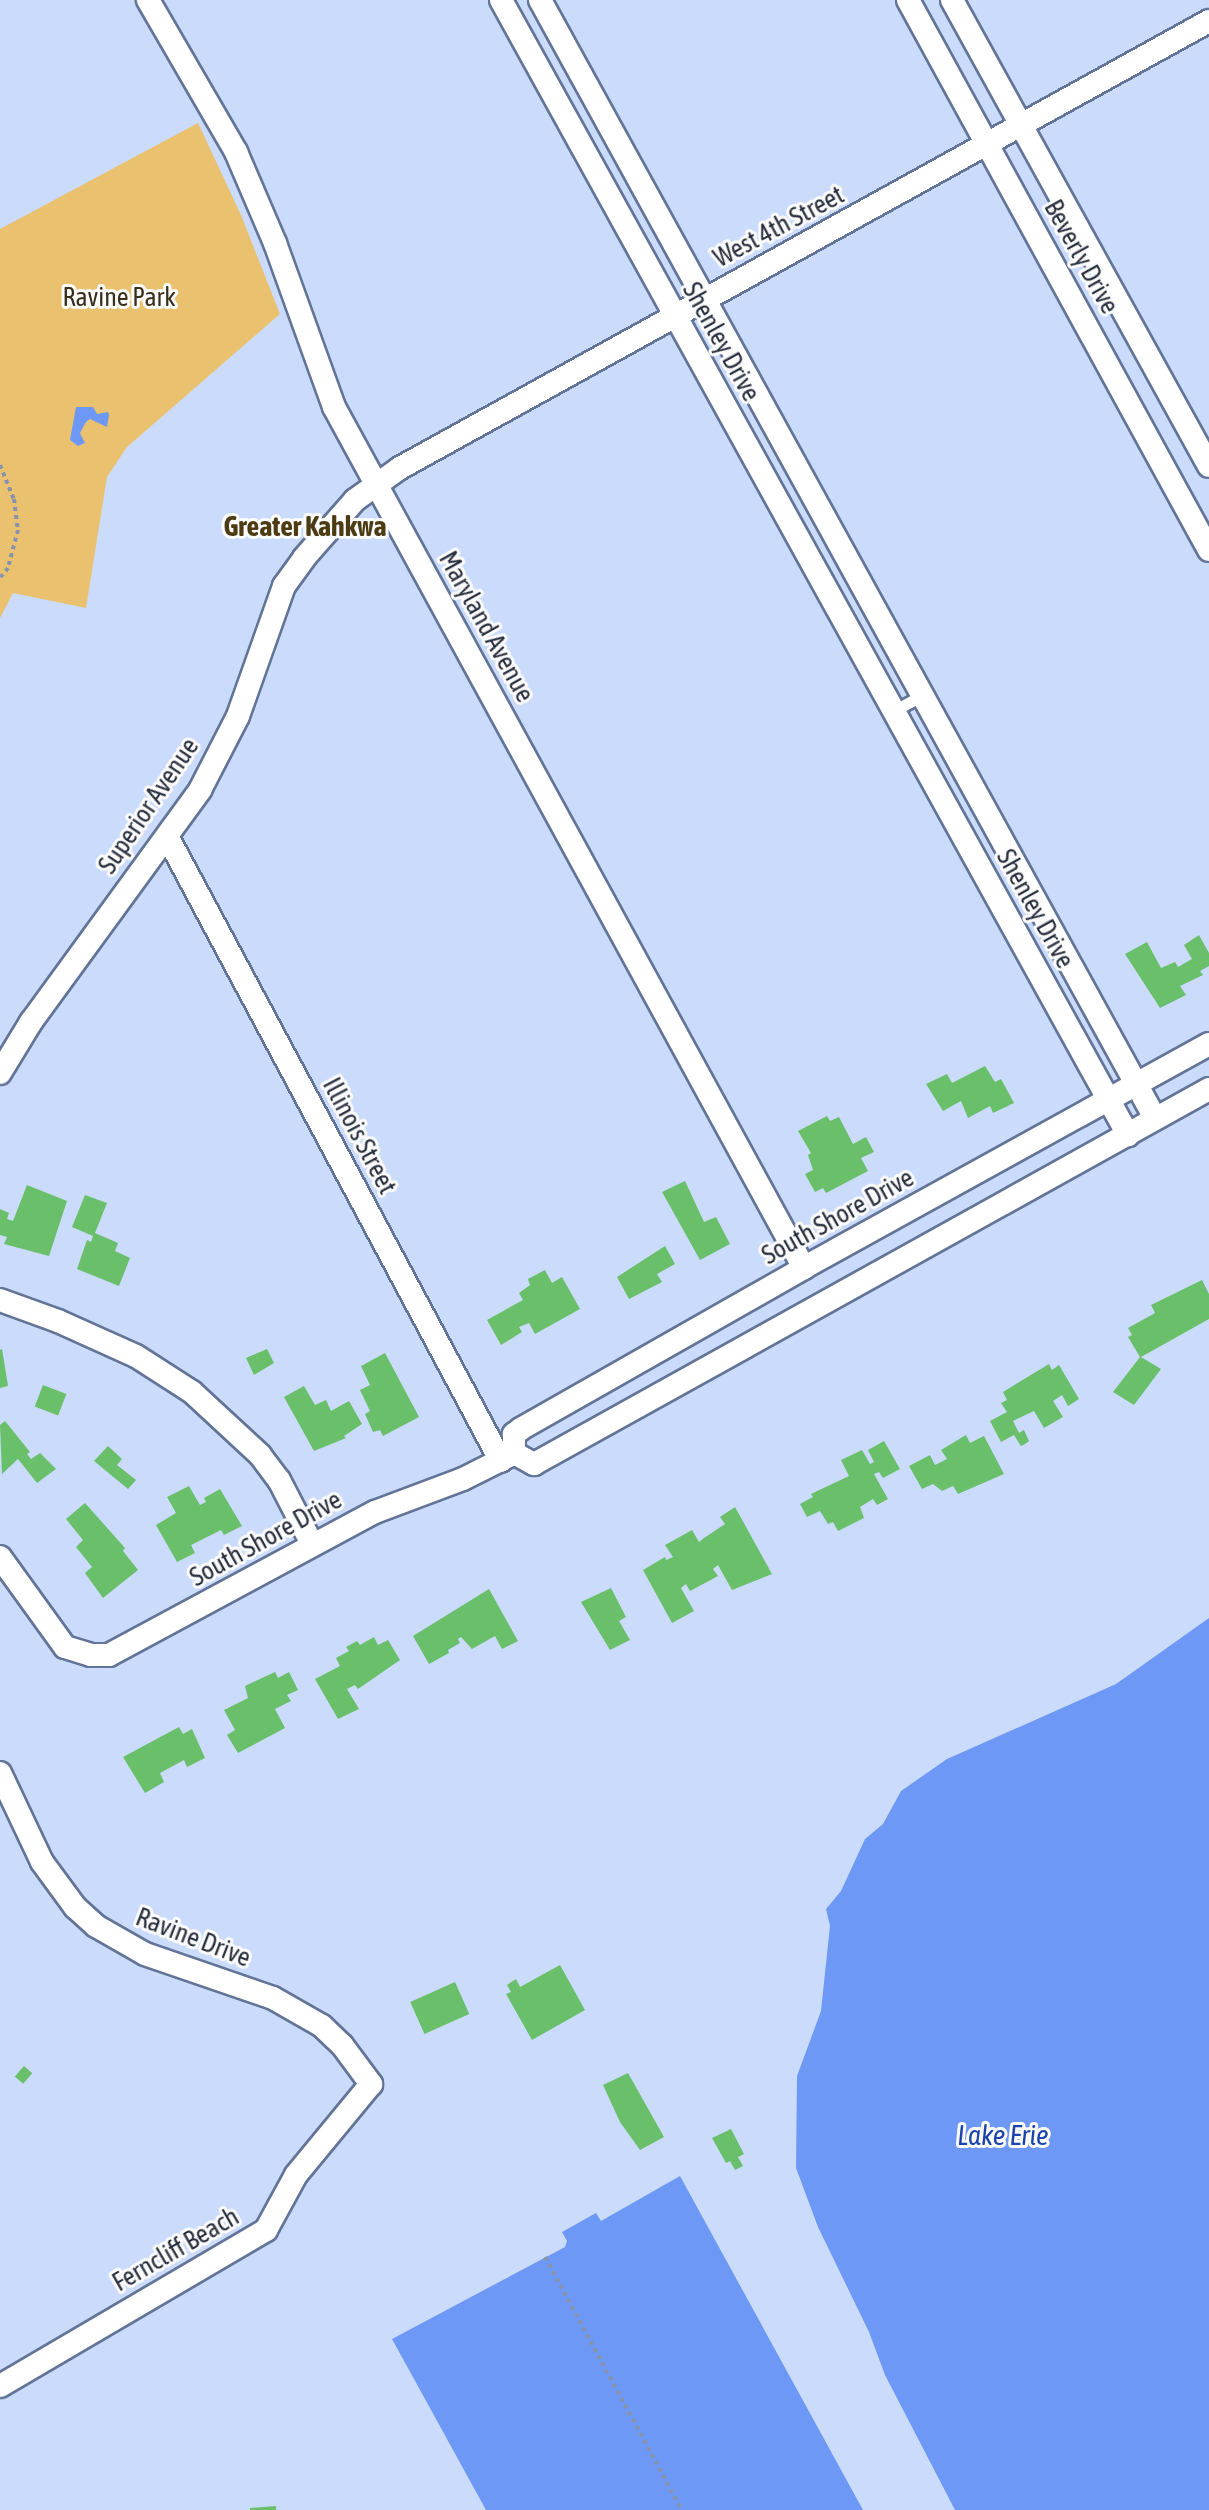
<!DOCTYPE html>
<html>
<head>
<meta charset="utf-8">
<style>
	body { margin:0 }
	#map { position:relative; width:1209px; height:2510px; overflow:hidden; background:#cbdbfb; font-family:"Asap Condensed",sans-serif }
	div>[style] { position:absolute }
	.green>* { inset:0; background:#eac26f }
	.water>* { inset:0; background:#6d98f5 }
	.building>* { inset:0; background:#69bf6a; transform-origin:0 0 }
	.path>* { height:4px; margin-top:-2px; transform-origin:0; background:repeating-linear-gradient(90deg,#8793ac 0 4px,transparent 0 8px) }
	.roads { filter:drop-shadow(2px 0 #627497) drop-shadow(-2px 0 #627497) drop-shadow(0 2px #627497) drop-shadow(0 -2px #627497) }
	.service>* { height:11px; margin:-5.5px; padding:0 5.5px; transform-origin:5.5px; border-radius:5.5px; background:#fff }
	.minor>* { height:22px; margin:-11px; padding:0 11px; transform-origin:11px; border-radius:11px; background:#fff }
	span { translate:-50% -50%; white-space:nowrap; text-align:center; line-height:1.15; -webkit-text-stroke:6px #fcfcfc; paint-order:stroke }
	.street-label { font-size:26px; color:#272e3d }
	.park-label { font-size:26px; color:#382f1b }
	.neighbourhood-label { font-size:28px; color:#4d3b14; font-weight:700 }
	.water-label { font-size:28px; color:#1943ad; font-style:italic }
</style>
</head>
<body>
<div id="map">
	<div class="green">
		<div style="clip-path:polygon(198px 123px,241px 215px,280px 314px,127px 447px,107px 477px,86px 608px,13px 593px,0 618px,0 229px)"></div>
	</div>
	<div class="water">
		<div style="clip-path:polygon(76px 407px,93px 407px,97px 414px,108px 412px,109px 415px,107px 427px,90px 419px,86px 422px,80px 433px,85px 443px,78px 446px,70px 440px)"></div>
		<div style="clip-path:polygon(1209px 1618px,1209px 2510px,955px 2510px,885px 2375px,869px 2332px,818px 2227px,796px 2168px,797px 2076px,821px 2011px,830px 1926px,826px 1909px,841px 1891px,865px 1839px,883px 1824px,901px 1791px,947px 1759px,1116px 1684px)"></div>
		<div style="clip-path:polygon(680px 2176px,863px 2510px,486px 2510px,392px 2339px,565px 2247px,567px 2241px,562px 2232px,596px 2213px,601px 2221px)"></div>
	</div>
	<div class="building">
		<div style="clip-path:polygon(1199px 935px,1209px 953px,1209px 966px,1200px 971px,1203px 975px,1180px 986px,1186px 995px,1160px 1008px,1125px 954px,1147px 942px,1161px 968px,1175px 962px,1178px 967px,1192px 959px,1184px 945px)"></div>
		<div style="clip-path:polygon(985px 1066px,995px 1082px,1001px 1079px,1014px 1103px,993px 1113px,990px 1106px,968px 1118px,961px 1101px,943px 1111px,926px 1084px,947px 1074px,952px 1083px)"></div>
		<div style="clip-path:polygon(827px 1116px,830px 1121px,839px 1117px,853px 1144px,866px 1137px,874px 1152px,861px 1158px,868px 1171px,826px 1193px,823px 1188px,815px 1192px,805px 1174px,813px 1170px,808px 1155px,811px 1153px,798px 1131px)"></div>
		<div style="clip-path:polygon(685px 1181px,704px 1222px,716px 1217px,730px 1244px,700px 1260px,662px 1192px)"></div>
		<div style="clip-path:polygon(27px 1185px,67px 1201px,49px 1256px,4px 1244px,7px 1237px,0 1235px,0 1209px,9px 1213px,7px 1219px,13px 1221px)"></div>
		<div style="clip-path:polygon(85px 1195px,107px 1203px,95px 1233px,118px 1243px,115px 1251px,130px 1258px,119px 1286px,77px 1269px,87px 1240px,91px 1242px,93px 1236px,72px 1227px)"></div>
		<div style="clip-path:polygon(665px 1246px,675px 1264px,657px 1274px,662px 1282px,629px 1299px,617px 1277px)"></div>
		<div style="clip-path:polygon(545px 1270px,552px 1283px,562px 1277px,580px 1309px,535px 1334px,529px 1323px,519px 1327px,522px 1332px,501px 1345px,487px 1320px,523px 1300px,519px 1293px,530px 1285px,528px 1279px)"></div>
		<div style="clip-path:polygon(1202px 1280px,1209px 1294px,1209px 1319px,1141px 1357px,1161px 1369px,1134px 1405px,1113px 1392px,1140px 1357px,1128px 1337px,1132px 1335px,1128px 1328px,1155px 1313px,1151px 1305px)"></div>
		<div style="clip-path:polygon(2px 1349px,8px 1386px,0 1388px,0 1350px)"></div>
		<div style="clip-path:polygon(267px 1349px,274px 1363px,254px 1375px,246px 1358px)"></div>
		<div style="clip-path:polygon(385px 1353px,419px 1417px,383px 1436px,380px 1430px,373px 1432px,365px 1414px,370px 1411px,360px 1390px,370px 1385px,361px 1366px)"></div>
		<div style="clip-path:polygon(1049px 1364px,1052px 1370px,1059px 1365px,1079px 1399px,1068px 1406px,1062px 1395px,1053px 1401px,1063px 1417px,1044px 1428px,1034px 1411px,1013px 1421px,1019px 1433px,1024px 1430px,1029px 1441px,1025px 1444px,1021px 1446px,1014px 1435px,1001px 1442px,990px 1421px,1007px 1412px,1001px 1403px,1007px 1400px,1003px 1392px)"></div>
		<div style="left:43px;top:1385px;width:25px;height:23px;rotate:21deg"></div>
		<div style="clip-path:polygon(304px 1386px,315px 1405px,326px 1400px,331px 1411px,349px 1401px,362px 1424px,344px 1436px,346px 1438px,314px 1451px,284px 1397px)"></div>
		<div style="clip-path:polygon(5px 1421px,30px 1452px,27px 1454px,31px 1459px,40px 1453px,56px 1469px,37px 1483px,18px 1459px,2px 1474px,0 1425px)"></div>
		<div style="clip-path:polygon(966px 1435px,970px 1443px,984px 1436px,1004px 1474px,958px 1494px,953px 1486px,942px 1491px,933px 1484px,922px 1489px,909px 1466px,930px 1455px,935px 1465px,947px 1459px,941px 1450px)"></div>
		<div style="clip-path:polygon(884px 1441px,900px 1469px,883px 1478px,879px 1472px,874px 1474px,888px 1499px,877px 1505px,873px 1499px,860px 1507px,864px 1518px,838px 1531px,833px 1522px,828px 1524px,820px 1511px,807px 1517px,800px 1504px,813px 1497px,811px 1494px,849px 1476px,841px 1460px,862px 1450px,870px 1464px,874px 1462px,868px 1450px)"></div>
		<div style="clip-path:polygon(108px 1446px,122px 1459px,117px 1465px,136px 1480px,128px 1489px,94px 1461px)"></div>
		<div style="clip-path:polygon(189px 1486px,200px 1505px,206px 1502px,204px 1498px,220px 1489px,242px 1526px,224px 1535px,221px 1530px,191px 1545px,195px 1553px,177px 1562px,156px 1525px,176px 1513px,167px 1497px)"></div>
		<div style="clip-path:polygon(85px 1503px,125px 1548px,123px 1551px,138px 1570px,103px 1598px,85px 1573px,92px 1567px,76px 1547px,83px 1540px,66px 1519px)"></div>
		<div style="clip-path:polygon(735px 1507px,772px 1574px,732px 1590px,718px 1565px,713px 1569px,718px 1576px,690px 1591px,686px 1584px,681px 1588px,694px 1611px,672px 1623px,643px 1570px,665px 1557px,666px 1560px,673px 1557px,665px 1545px,692px 1530px,699px 1542px,704px 1538px,725px 1524px,720px 1517px)"></div>
		<div style="clip-path:polygon(611px 1588px,626px 1617px,619px 1621px,630px 1640px,610px 1650px,581px 1602px)"></div>
		<div style="clip-path:polygon(489px 1589px,518px 1641px,502px 1649px,495px 1636px,472px 1649px,461px 1637px,458px 1639px,460px 1643px,448px 1650px,449px 1653px,429px 1664px,413px 1636px)"></div>
		<div style="clip-path:polygon(374px 1637px,378px 1645px,388px 1640px,400px 1660px,358px 1689px,355px 1685px,347px 1689px,359px 1709px,338px 1719px,315px 1679px,340px 1666px,336px 1658px,349px 1651px,346px 1647px,357px 1641px,360px 1645px)"></div>
		<div style="clip-path:polygon(275px 1672px,278px 1678px,289px 1672px,298px 1690px,287px 1695px,291px 1701px,275px 1709px,285px 1728px,238px 1753px,227px 1735px,235px 1730px,224px 1710px,248px 1698px,245px 1686px)"></div>
		<div style="clip-path:polygon(179px 1727px,183px 1734px,192px 1729px,205px 1758px,187px 1767px,184px 1760px,160px 1773px,164px 1782px,145px 1793px,123px 1757px)"></div>
		<div style="clip-path:polygon(560px 1965px,585px 2010px,532px 2040px,506px 1994px,511px 1992px,507px 1985px,516px 1979px,520px 1987px)"></div>
		<div style="left:455px;top:1982px;width:35px;height:49px;rotate:66deg"></div>
		<div style="left:24px;top:2066px;width:11px;height:14px;rotate:41deg"></div>
		<div style="clip-path:polygon(628px 2073px,664px 2137px,640px 2150px,620px 2122px,603px 2085px)"></div>
		<div style="clip-path:polygon(731px 2129px,744px 2154px,738px 2157px,743px 2166px,735px 2170px,730px 2161px,726px 2163px,712px 2138px)"></div>
		<div style="clip-path:polygon(276px 2506px,276px 2510px,250px 2510px,250px 2508px)"></div>
	</div>
	<div class="path">
		<div style="left:0;top:465px;width:37px;rotate:68deg"></div>
		<div style="left:14px;top:499px;width:31px;rotate:83deg"></div>
		<div style="left:18px;top:530px;width:39px;rotate:105deg"></div>
		<div style="left:8px;top:568px;width:13px;rotate:129deg"></div>
		<div style="left:545px;top:2257px;width:288px;rotate:61.6deg"></div>
	</div>
	<div class="roads">
		<div class="service">
			<div style="left:893px;top:711px;width:34px;rotate:-28deg"></div>
		</div>
		<div class="minor">
			<div style="left:148px;top:0;width:176px;rotate:59.9deg"></div>
			<div style="left:236px;top:152px;width:99px;rotate:66.8deg"></div>
			<div style="left:275px;top:243px;width:174px;rotate:70.2deg"></div>
			<div style="left:334px;top:407px;width:981px;rotate:61.37deg"></div>
			<div style="left:501px;top:0;width:1297px;rotate:61.08deg"></div>
			<div style="left:540px;top:0;width:1276px;rotate:61.19deg"></div>
			<div style="left:908px;top:0;width:627px;rotate:61.31deg"></div>
			<div style="left:952px;top:0;width:532px;rotate:61.12deg"></div>
			<div style="left:168px;top:838px;width:706px;rotate:61.88deg"></div>
			<div style="left:1209px;top:1044px;width:463px;rotate:151.1deg"></div>
			<div style="left:804px;top:1268px;width:326px;rotate:150.4deg"></div>
			<div style="left:521px;top:1429px;width:9px;rotate:144deg"></div>
			<div style="left:514px;top:1434px;width:19px;rotate:90deg"></div>
			<div style="left:514px;top:1453px;width:23px;rotate:29deg"></div>
			<div style="left:534px;top:1464px;width:772px;rotate:-29.05deg"></div>
			<div style="left:0;top:1073px;width:60px;rotate:-58.7deg"></div>
			<div style="left:31px;top:1022px;width:287px;rotate:-53.9deg"></div>
			<div style="left:200px;top:790px;width:83px;rotate:-62.8deg"></div>
			<div style="left:238px;top:716px;width:138px;rotate:-70.5deg"></div>
			<div style="left:284px;top:586px;width:34px;rotate:-54deg"></div>
			<div style="left:304px;top:558px;width:77px;rotate:-48.7deg"></div>
			<div style="left:355px;top:500px;width:55px;rotate:-35.4deg"></div>
			<div style="left:400px;top:468px;width:924px;rotate:-28.92deg"></div>
			<div style="left:0;top:1300px;width:62px;rotate:19.9deg"></div>
			<div style="left:58px;top:1321px;width:85px;rotate:24.2deg"></div>
			<div style="left:136px;top:1356px;width:67px;rotate:32.7deg"></div>
			<div style="left:192px;top:1392px;width:93px;rotate:42.8deg"></div>
			<div style="left:260px;top:1455px;width:31px;rotate:53deg"></div>
			<div style="left:279px;top:1480px;width:72px;rotate:62.7deg"></div>
			<div style="left:0;top:1557px;width:111px;rotate:54.2deg"></div>
			<div style="left:65px;top:1647px;width:27px;rotate:17deg"></div>
			<div style="left:91px;top:1655px;width:18px"></div>
			<div style="left:109px;top:1655px;width:302px;rotate:-28.3deg"></div>
			<div style="left:375px;top:1512px;width:94px;rotate:-20.6deg"></div>
			<div style="left:463px;top:1479px;width:56px;rotate:-26.6deg"></div>
			<div style="left:0;top:1773px;width:98px;rotate:64.7deg"></div>
			<div style="left:42px;top:1862px;width:56px;rotate:53.7deg"></div>
			<div style="left:75px;top:1907px;width:28px;rotate:42deg"></div>
			<div style="left:96px;top:1926px;width:56px;rotate:29.7deg"></div>
			<div style="left:145px;top:1954px;width:135px;rotate:19deg"></div>
			<div style="left:273px;top:1998px;width:56px;rotate:29.7deg"></div>
			<div style="left:322px;top:2026px;width:28px;rotate:44deg"></div>
			<div style="left:342px;top:2045px;width:49px;rotate:53.4deg"></div>
			<div style="left:371px;top:2084px;width:118px;rotate:129.5deg"></div>
			<div style="left:296px;top:2175px;width:63px;rotate:118.6deg"></div>
			<div style="left:266px;top:2230px;width:308px;rotate:149.6deg"></div>
		</div>
	</div>
	<div class="street-label">
		<span style="left:779px;top:227px;rotate:-28deg">West 4th Street</span>
		<span style="left:1081px;top:257px;rotate:61deg">Beverly Drive</span>
		<span style="left:721px;top:342px;rotate:61deg">Shenley Drive</span>
		<span style="left:486px;top:627px;rotate:61deg">Maryland Avenue</span>
		<span style="left:149px;top:806px;rotate:-56deg">Superior Avenue</span>
		<span style="left:1035px;top:909px;rotate:61deg">Shenley Drive</span>
		<span style="left:359px;top:1136px;rotate:62deg">Illinois Street</span>
		<span style="left:838px;top:1217px;rotate:-29deg">South Shore Drive</span>
		<span style="left:266px;top:1539px;rotate:-29deg">South Shore Drive</span>
		<span style="left:193px;top:1938px;rotate:21deg">Ravine Drive</span>
		<span style="left:176px;top:2250px;rotate:-30deg">Ferncliff Beach</span>
	</div>
	<div class="park-label">
		<span style="left:119px;top:298px">Ravine Park</span>
	</div>
	<div class="neighbourhood-label">
		<span style="left:305px;top:526px">Greater Kahkwa</span>
	</div>
	<div class="water-label">
		<span style="left:1003px;top:2135px">Lake Erie</span>
	</div>
</div>
</body>
</html>
